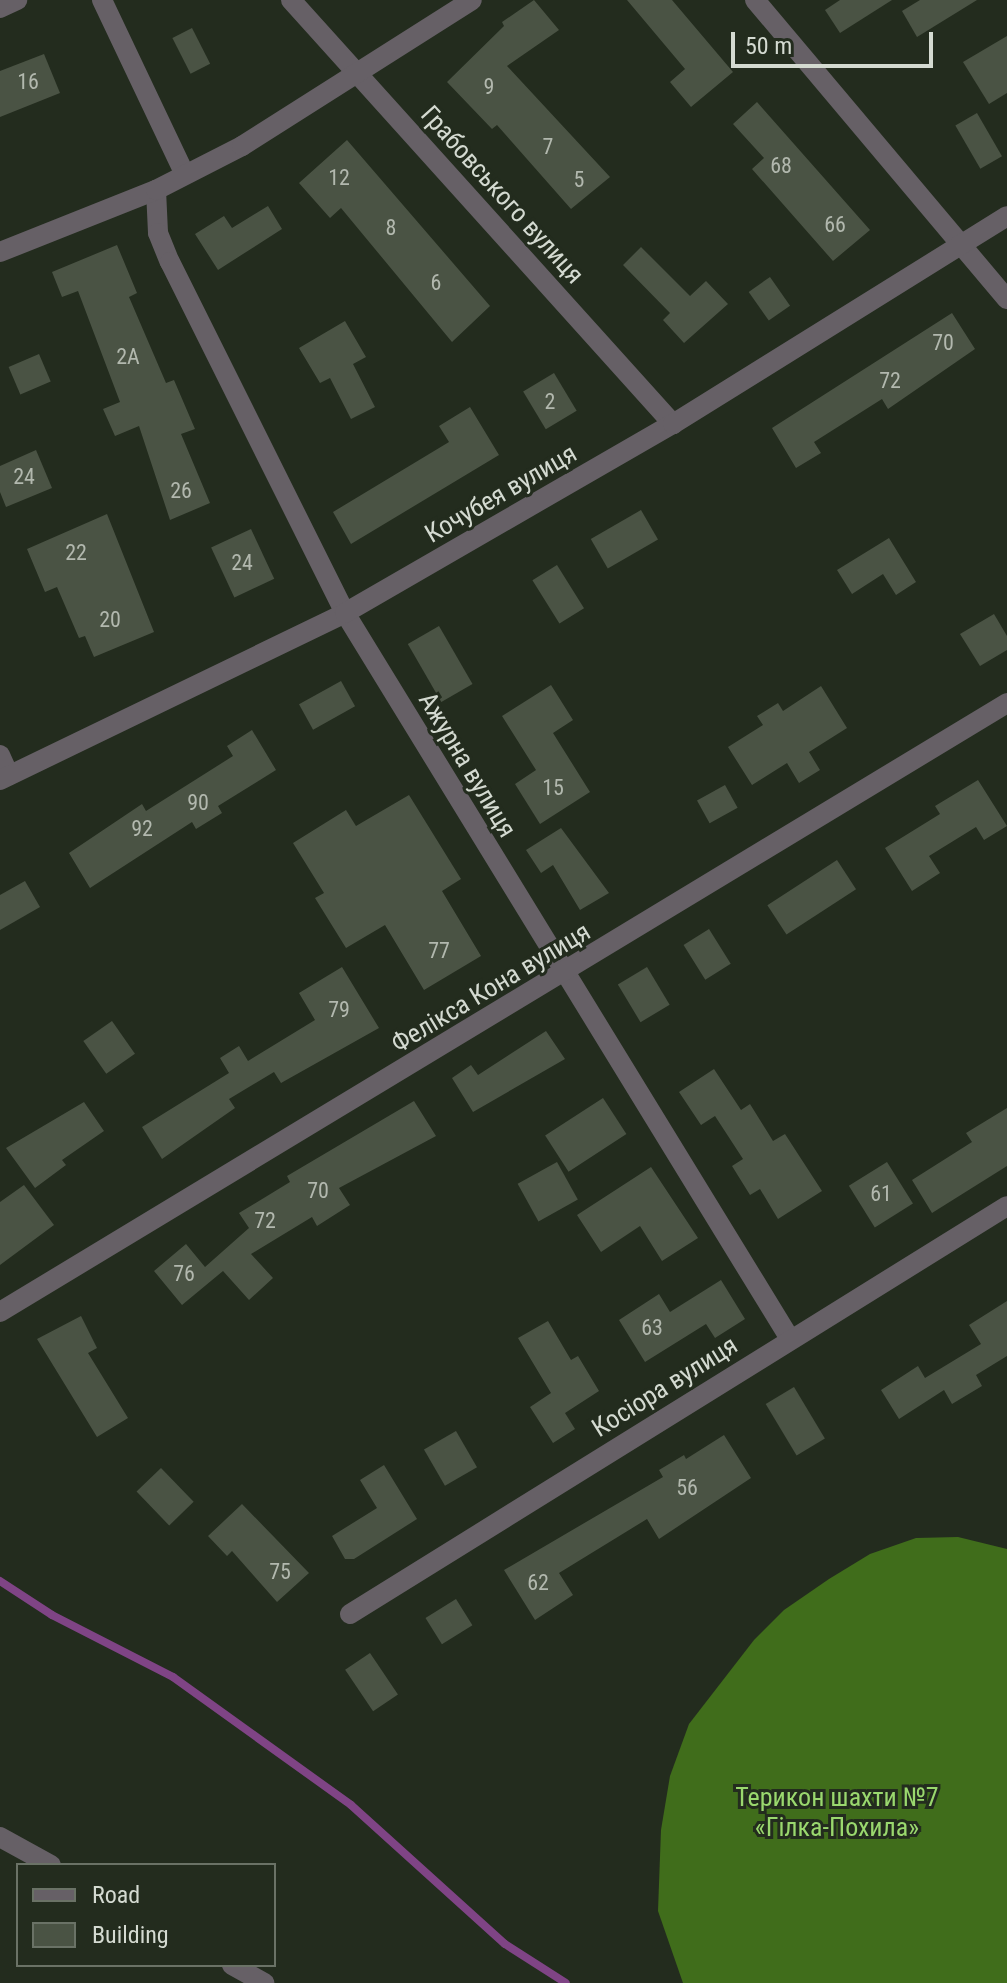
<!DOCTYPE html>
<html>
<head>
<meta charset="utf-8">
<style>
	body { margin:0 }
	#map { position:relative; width:1007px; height:1983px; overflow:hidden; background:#232c1e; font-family:"Roboto Condensed",sans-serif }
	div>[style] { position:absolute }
	.forest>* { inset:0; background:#406d1b }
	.stream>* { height:8px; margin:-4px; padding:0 4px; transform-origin:4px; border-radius:4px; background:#7f4485 }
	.building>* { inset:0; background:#4a5344; transform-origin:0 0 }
	.minor>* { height:20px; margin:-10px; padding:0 10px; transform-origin:10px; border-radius:10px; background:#666066 }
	span { translate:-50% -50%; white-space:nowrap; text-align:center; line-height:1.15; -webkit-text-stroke:6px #232c1e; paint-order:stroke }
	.number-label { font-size:22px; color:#b2b8ae }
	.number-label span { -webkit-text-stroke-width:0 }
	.street-label { font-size:26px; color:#d4dad1 }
	.park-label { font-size:26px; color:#9ad86e }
	.legend { position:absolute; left:16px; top:1863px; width:260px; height:104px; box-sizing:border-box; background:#232c1e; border:2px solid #6a7266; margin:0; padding:10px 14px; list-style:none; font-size:24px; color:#d4dad1 }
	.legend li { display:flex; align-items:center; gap:16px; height:40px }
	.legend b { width:40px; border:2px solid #6a7266 }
	.scale { position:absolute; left:731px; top:32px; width:202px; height:36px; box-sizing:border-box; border:4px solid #d4dad1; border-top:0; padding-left:10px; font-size:24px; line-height:28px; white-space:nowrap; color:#d4dad1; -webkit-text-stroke:6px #232c1e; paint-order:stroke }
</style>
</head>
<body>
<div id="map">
	<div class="forest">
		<div style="clip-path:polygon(958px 1537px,1007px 1549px,1007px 1983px,683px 1983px,658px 1911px,661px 1830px,670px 1776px,689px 1724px,754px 1640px,784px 1610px,829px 1579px,870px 1554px,916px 1538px)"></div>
	</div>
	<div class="stream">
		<div style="left:0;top:1581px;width:62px;rotate:33.2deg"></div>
		<div style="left:52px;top:1615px;width:136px;rotate:27.1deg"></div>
		<div style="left:173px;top:1677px;width:219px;rotate:35.7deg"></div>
		<div style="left:351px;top:1805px;width:207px;rotate:42.1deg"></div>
		<div style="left:505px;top:1944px;width:72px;rotate:32.6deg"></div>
	</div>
	<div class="building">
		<div style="clip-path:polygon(534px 0,559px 30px,507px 66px,610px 177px,571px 209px,497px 125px,492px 129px,447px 82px,504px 26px,502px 22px)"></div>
		<div style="clip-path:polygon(627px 0,672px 0,733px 72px,691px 107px,670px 82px,685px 69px)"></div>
		<div style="clip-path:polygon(840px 0,892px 0,840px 33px,825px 10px)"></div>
		<div style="clip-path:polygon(920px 0,977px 0,917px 37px,902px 11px)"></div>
		<div style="left:192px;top:28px;width:40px;height:22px;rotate:63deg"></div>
		<div style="clip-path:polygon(1007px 36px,1007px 93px,989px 104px,963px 62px)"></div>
		<div style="clip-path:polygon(44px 54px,60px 93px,0 117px,0 71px)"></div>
		<div style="clip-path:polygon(757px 102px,870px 230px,833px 261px,752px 169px,764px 158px,733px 124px)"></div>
		<div style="left:977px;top:113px;width:50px;height:25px;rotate:60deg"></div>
		<div style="clip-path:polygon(347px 140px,490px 306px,452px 342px,341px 208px,330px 218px,299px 183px)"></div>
		<div style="clip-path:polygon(268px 206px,282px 229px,218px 270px,195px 234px,224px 216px,232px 228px)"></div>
		<div style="clip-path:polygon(117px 245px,137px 293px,129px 297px,166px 383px,174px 380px,195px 429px,181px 434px,210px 503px,170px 520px,139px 426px,115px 436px,103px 409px,120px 402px,78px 291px,62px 297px,52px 272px)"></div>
		<div style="clip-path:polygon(641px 247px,690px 296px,706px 281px,728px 304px,684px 343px,663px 320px,670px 313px,623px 265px)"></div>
		<div style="left:770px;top:277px;width:35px;height:26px;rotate:55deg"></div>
		<div style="clip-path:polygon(952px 313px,975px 349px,888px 409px,882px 399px,814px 442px,821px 453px,796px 468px,772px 428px)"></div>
		<div style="clip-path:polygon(345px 321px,366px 357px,353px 364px,375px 407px,351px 419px,330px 378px,320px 383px,299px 348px)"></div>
		<div style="left:39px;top:354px;width:30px;height:33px;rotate:67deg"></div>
		<div style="left:554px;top:373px;width:44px;height:36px;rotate:59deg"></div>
		<div style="clip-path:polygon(470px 407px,499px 455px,351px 544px,333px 512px,449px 442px,439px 426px)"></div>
		<div style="clip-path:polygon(36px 450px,52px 488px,6px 507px,0 492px,0 466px)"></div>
		<div style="left:641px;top:510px;width:34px;height:58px;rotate:60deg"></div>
		<div style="clip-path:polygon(107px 514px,154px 632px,94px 657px,85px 636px,79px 638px,57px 587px,45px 592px,27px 549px)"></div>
		<div style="left:251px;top:529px;width:55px;height:44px;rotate:65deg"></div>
		<div style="clip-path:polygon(889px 538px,916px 582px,896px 595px,883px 574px,852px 594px,837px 570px)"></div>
		<div style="left:557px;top:565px;width:51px;height:29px;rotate:58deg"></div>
		<div style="clip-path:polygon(994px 614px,1007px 636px,1007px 650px,980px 666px,960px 634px)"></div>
		<div style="left:439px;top:626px;width:67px;height:36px;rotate:60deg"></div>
		<div style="left:341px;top:681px;width:29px;height:48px;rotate:61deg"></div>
		<div style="clip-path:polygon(551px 685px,573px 720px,553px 733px,590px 792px,540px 824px,515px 784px,536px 770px,502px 716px)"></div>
		<div style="clip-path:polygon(821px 686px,847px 728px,809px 752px,820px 770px,799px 783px,787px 763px,752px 785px,728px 747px,763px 725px,757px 716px,778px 703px,783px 711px)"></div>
		<div style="clip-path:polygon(252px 730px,276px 770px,218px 806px,222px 813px,196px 829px,192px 822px,90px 888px,69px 853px,142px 804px,146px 811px,233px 756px,227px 746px)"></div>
		<div style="clip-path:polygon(978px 780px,1007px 826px,984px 840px,976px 827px,929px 856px,940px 873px,912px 891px,885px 848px,940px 814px,935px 806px)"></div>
		<div style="left:725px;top:785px;width:26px;height:32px;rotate:61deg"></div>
		<div style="clip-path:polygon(409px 795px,461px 879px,442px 891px,481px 956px,424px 990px,385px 925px,346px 948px,315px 898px,324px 893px,293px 843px,346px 810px,356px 826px)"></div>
		<div style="clip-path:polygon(561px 828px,609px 893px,580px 910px,553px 865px,541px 873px,526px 850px)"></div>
		<div style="left:837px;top:860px;width:35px;height:83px;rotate:57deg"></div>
		<div style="clip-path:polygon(25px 881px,40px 907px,0 930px,0 895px)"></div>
		<div style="left:709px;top:929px;width:41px;height:30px;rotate:58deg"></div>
		<div style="clip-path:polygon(342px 967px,379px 1028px,281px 1083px,274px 1072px,229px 1099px,235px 1108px,162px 1159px,142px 1127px,229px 1073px,220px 1058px,239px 1046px,248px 1061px,315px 1020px,299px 993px)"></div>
		<div style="left:647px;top:967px;width:44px;height:34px;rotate:59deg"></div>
		<div style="left:112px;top:1021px;width:40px;height:35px;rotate:55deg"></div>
		<div style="clip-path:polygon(546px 1031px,565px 1059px,473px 1112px,452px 1078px,471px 1065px,478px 1075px)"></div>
		<div style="clip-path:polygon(714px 1069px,741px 1110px,750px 1104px,773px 1141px,785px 1134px,822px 1191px,778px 1219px,760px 1189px,750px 1195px,732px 1166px,743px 1159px,715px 1116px,701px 1125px,679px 1092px)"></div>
		<div style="left:603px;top:1098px;width:43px;height:69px;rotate:57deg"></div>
		<div style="clip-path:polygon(414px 1101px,436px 1136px,339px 1188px,350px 1205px,317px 1226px,312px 1217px,251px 1254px,273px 1278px,249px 1300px,223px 1271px,182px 1305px,154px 1271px,186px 1244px,205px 1267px,249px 1228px,239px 1213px,290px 1182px,287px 1176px)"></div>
		<div style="clip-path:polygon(84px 1102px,104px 1131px,62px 1160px,66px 1165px,35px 1188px,6px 1148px)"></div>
		<div style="clip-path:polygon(1007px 1108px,1007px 1166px,932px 1213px,912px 1180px,972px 1142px,966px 1133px)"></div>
		<div style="left:557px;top:1162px;width:43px;height:45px;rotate:61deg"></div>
		<div style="left:887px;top:1162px;width:49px;height:45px;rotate:58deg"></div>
		<div style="clip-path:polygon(651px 1167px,698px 1238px,662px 1261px,640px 1226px,601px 1252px,577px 1215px)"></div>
		<div style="clip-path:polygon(24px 1185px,54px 1225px,0 1265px,0 1202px)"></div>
		<div style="clip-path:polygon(721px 1280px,745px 1319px,715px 1338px,706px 1324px,645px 1362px,619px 1320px,659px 1294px,670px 1312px)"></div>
		<div style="clip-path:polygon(1007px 1301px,1007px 1356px,976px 1375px,982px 1386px,952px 1404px,944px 1390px,899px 1419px,881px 1390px,918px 1366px,925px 1378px,981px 1344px,969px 1325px)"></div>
		<div style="clip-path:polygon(81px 1316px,97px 1348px,88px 1353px,128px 1418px,97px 1437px,37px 1339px)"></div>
		<div style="clip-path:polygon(548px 1321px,571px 1360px,578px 1356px,599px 1391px,565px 1413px,575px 1429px,553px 1443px,530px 1407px,551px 1393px,518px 1338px)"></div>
		<div style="left:794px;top:1387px;width:60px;height:33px;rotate:59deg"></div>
		<div style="left:456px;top:1431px;width:42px;height:37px;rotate:60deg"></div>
		<div style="clip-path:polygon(724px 1435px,751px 1478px,659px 1539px,647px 1519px,559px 1573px,573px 1595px,535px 1620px,504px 1570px,663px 1477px,659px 1470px,684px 1455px,686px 1459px)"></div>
		<div style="clip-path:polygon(384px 1465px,417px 1519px,354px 1559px,345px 1559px,332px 1536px,377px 1508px,360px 1480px)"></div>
		<div style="left:161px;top:1468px;width:47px;height:34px;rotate:46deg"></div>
		<div style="clip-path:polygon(242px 1504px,309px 1573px,277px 1602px,232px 1551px,227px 1556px,208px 1536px)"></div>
		<div style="left:456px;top:1599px;width:31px;height:36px;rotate:58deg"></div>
		<div style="left:370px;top:1653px;width:50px;height:30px;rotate:56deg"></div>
	</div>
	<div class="minor">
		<div style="left:102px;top:0;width:191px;rotate:64.6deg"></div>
		<div style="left:291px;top:0;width:571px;rotate:47.98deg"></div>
		<div style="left:755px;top:0;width:391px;rotate:49.9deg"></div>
		<div style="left:0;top:8px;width:19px;rotate:-25deg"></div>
		<div style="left:156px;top:190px;width:43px;rotate:87.3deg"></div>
		<div style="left:158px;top:233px;width:31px;rotate:68deg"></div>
		<div style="left:170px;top:262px;width:392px;rotate:63.5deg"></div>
		<div style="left:345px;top:613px;width:852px;rotate:58.49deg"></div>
		<div style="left:0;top:252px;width:168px;rotate:-21.7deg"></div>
		<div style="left:156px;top:190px;width:97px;rotate:-27.1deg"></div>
		<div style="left:242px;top:146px;width:272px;rotate:-32.4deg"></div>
		<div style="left:0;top:755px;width:22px;rotate:66deg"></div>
		<div style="left:0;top:780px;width:383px;rotate:-25.8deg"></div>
		<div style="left:345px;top:613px;width:379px;rotate:-30deg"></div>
		<div style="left:673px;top:424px;width:393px;rotate:-31.9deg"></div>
		<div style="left:0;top:1312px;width:1177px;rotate:-31.16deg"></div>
		<div style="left:350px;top:1614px;width:773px;rotate:-31.84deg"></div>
		<div style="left:0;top:1837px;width:58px;rotate:28.8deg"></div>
		<div style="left:232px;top:1965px;width:37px;rotate:29deg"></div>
	</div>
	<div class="number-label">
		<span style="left:28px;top:82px">16</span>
		<span style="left:489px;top:87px">9</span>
		<span style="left:548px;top:147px">7</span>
		<span style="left:781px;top:166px">68</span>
		<span style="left:339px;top:178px">12</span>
		<span style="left:579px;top:180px">5</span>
		<span style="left:835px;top:225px">66</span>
		<span style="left:391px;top:228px">8</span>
		<span style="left:436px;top:283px">6</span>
		<span style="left:943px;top:343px">70</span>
		<span style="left:128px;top:357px">2А</span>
		<span style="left:890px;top:381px">72</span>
		<span style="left:550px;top:402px">2</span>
		<span style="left:24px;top:477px">24</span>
		<span style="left:181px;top:491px">26</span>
		<span style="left:76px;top:553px">22</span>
		<span style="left:242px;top:563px">24</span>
		<span style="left:110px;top:620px">20</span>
		<span style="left:553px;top:788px">15</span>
		<span style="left:198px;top:803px">90</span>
		<span style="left:142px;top:829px">92</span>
		<span style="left:439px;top:951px">77</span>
		<span style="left:339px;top:1010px">79</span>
		<span style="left:318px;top:1191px">70</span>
		<span style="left:881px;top:1194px">61</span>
		<span style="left:265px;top:1221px">72</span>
		<span style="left:184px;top:1274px">76</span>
		<span style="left:652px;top:1328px">63</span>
		<span style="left:687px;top:1488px">56</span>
		<span style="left:280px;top:1572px">75</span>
		<span style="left:538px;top:1583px">62</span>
	</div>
	<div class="street-label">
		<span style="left:502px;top:195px;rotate:48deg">Грабовського вулиця</span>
		<span style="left:501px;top:494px;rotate:-30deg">Кочубея вулиця</span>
		<span style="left:467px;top:765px;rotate:59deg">Ажурна вулиця</span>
		<span style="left:491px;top:988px;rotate:-31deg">Фелікса Кона вулиця</span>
		<span style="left:665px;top:1387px;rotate:-32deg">Косіора вулиця</span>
	</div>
	<div class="park-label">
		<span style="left:837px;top:1813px">Терикон шахти №7<br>«Гілка-Похила»</span>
	</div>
	<ul class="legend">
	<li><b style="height:10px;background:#666066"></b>Road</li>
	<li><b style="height:22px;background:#4a5344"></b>Building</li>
	</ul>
	<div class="scale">50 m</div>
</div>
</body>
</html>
